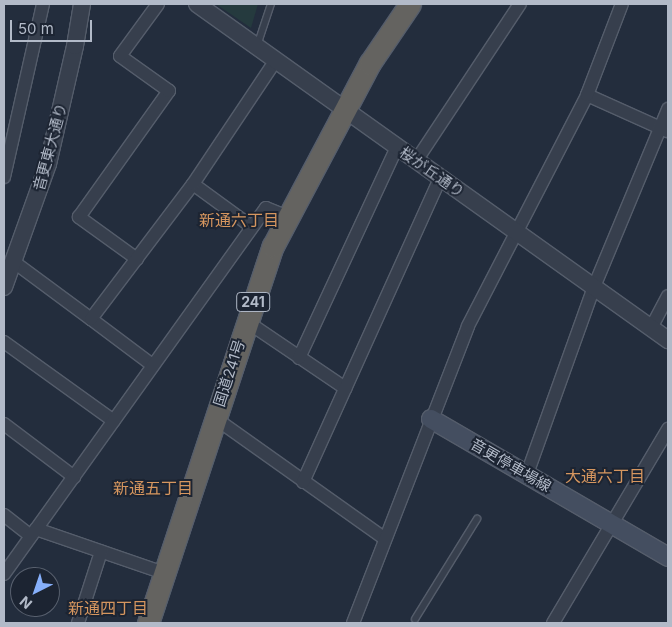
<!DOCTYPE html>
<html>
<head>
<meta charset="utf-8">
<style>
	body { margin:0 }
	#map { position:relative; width:672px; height:627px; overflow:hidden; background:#232d3d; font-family:Inter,"Noto Sans JP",sans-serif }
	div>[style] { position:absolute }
	.green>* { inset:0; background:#253a3e }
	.roads { filter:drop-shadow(1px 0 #555d6b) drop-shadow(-1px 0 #555d6b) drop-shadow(0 1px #555d6b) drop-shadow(0 -1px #555d6b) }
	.service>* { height:6px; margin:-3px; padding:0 3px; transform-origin:3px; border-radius:3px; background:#373f4d }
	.minor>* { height:12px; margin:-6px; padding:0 6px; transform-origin:6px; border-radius:6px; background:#373f4d }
	.tertiary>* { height:16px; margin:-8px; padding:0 8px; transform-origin:8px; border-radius:8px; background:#373f4d }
	.secondary>* { height:18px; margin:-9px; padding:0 9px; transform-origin:9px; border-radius:9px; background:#444e60 }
	.trunk>* { height:21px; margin:-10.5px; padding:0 10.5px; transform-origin:10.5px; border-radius:10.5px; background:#646360 }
	span { translate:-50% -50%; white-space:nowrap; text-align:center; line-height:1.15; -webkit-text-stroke:4px #1c2432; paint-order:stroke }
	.shield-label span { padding:1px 4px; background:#1c2432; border:1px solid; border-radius:4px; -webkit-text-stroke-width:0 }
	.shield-label { font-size:14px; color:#b2bac8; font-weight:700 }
	.street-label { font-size:15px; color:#b2bac8 }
	.neighbourhood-label { font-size:16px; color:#d6965f }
	.frame { position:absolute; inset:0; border:5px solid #b2bac8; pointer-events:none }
	.north { position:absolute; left:10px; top:567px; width:50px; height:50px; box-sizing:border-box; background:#1c2432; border:1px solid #58606e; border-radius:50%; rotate:221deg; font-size:14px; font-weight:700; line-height:20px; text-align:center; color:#b2bac8 }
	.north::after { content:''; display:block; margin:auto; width:18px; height:22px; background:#86affa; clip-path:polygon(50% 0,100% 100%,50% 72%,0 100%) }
	.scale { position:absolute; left:10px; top:20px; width:82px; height:22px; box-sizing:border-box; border:2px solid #b2bac8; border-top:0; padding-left:6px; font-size:15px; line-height:18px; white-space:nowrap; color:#b2bac8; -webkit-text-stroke:4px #1c2432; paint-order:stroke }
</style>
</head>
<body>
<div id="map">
	<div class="green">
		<div style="clip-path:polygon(216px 4px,258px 4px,251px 28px)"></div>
	</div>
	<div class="roads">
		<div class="service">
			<div style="left:257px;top:46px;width:44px;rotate:-71.6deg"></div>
			<div style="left:415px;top:619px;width:118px;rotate:-58.2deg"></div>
		</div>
		<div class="minor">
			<div style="left:587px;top:95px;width:88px;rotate:24.2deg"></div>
			<div style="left:416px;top:161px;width:188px;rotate:-56.5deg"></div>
			<div style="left:4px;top:177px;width:177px;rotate:-77.3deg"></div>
			<div style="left:193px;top:184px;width:73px;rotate:36.1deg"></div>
			<div style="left:137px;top:259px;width:72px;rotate:-144.1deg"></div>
			<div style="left:79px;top:217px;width:155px;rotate:-54.5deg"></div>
			<div style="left:169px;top:91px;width:60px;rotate:-144.5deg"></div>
			<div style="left:120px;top:56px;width:64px;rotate:-53.8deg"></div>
			<div style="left:14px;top:262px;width:96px;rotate:36.5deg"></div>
			<div style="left:246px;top:321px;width:120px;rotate:34.1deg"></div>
			<div style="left:651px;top:328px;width:36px;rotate:-62deg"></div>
			<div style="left:4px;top:342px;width:135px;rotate:35.7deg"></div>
			<div style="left:299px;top:358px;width:233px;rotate:-65.1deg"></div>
			<div style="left:151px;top:364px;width:75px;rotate:-143.1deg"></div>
			<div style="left:91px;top:319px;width:169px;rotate:-52.9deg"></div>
			<div style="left:193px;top:184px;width:149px;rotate:-56.2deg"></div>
			<div style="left:215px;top:418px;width:207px;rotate:35.4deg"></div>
			<div style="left:4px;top:424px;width:88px;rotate:37.1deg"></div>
			<div style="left:527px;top:474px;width:199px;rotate:-70.3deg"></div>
			<div style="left:594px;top:287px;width:193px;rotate:-67.4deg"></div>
			<div style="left:303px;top:482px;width:333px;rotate:-65.7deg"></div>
			<div style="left:4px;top:515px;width:34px;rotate:38deg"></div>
			<div style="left:36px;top:529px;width:135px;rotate:19deg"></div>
			<div style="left:4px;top:574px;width:450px;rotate:-54.4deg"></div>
			<div style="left:266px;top:208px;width:24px;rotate:22deg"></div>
			<div style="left:78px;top:623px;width:75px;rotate:-72.1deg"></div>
			<div style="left:353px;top:623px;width:318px;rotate:-68.8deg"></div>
			<div style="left:468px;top:326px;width:260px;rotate:-62.7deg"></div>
			<div style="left:587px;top:95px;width:97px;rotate:-69deg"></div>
			<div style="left:553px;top:623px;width:226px;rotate:-59.3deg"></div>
		</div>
		<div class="tertiary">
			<div style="left:197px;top:4px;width:579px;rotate:35.5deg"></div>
			<div style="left:4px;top:287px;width:131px;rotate:-70.3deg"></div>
			<div style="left:48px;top:164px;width:121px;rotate:-77.1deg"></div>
			<div style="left:75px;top:46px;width:43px;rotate:-80.5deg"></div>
		</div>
		<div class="secondary">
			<div style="left:431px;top:419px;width:274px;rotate:30.2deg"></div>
		</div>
		<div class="trunk">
			<div style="left:148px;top:623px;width:397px;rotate:-71.7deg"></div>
			<div style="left:273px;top:246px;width:207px;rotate:-62.1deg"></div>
			<div style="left:370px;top:63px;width:71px;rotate:-55.9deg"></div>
		</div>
	</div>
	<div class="shield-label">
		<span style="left:253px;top:302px">241</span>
	</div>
	<div class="street-label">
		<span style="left:50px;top:147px;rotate:-75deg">音更東大通り</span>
		<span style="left:432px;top:172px;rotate:35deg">桜が丘通り</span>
		<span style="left:229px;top:373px;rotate:-72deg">国道241号</span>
		<span style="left:511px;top:465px;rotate:30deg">音更停車場線</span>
	</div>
	<div class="neighbourhood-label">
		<span style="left:239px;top:220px">新通六丁目</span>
		<span style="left:605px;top:476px">大通六丁目</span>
		<span style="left:153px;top:488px">新通五丁目</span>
		<span style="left:108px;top:608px">新通四丁目</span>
	</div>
	<div class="frame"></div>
	<div class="north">N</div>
	<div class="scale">50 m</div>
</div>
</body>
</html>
